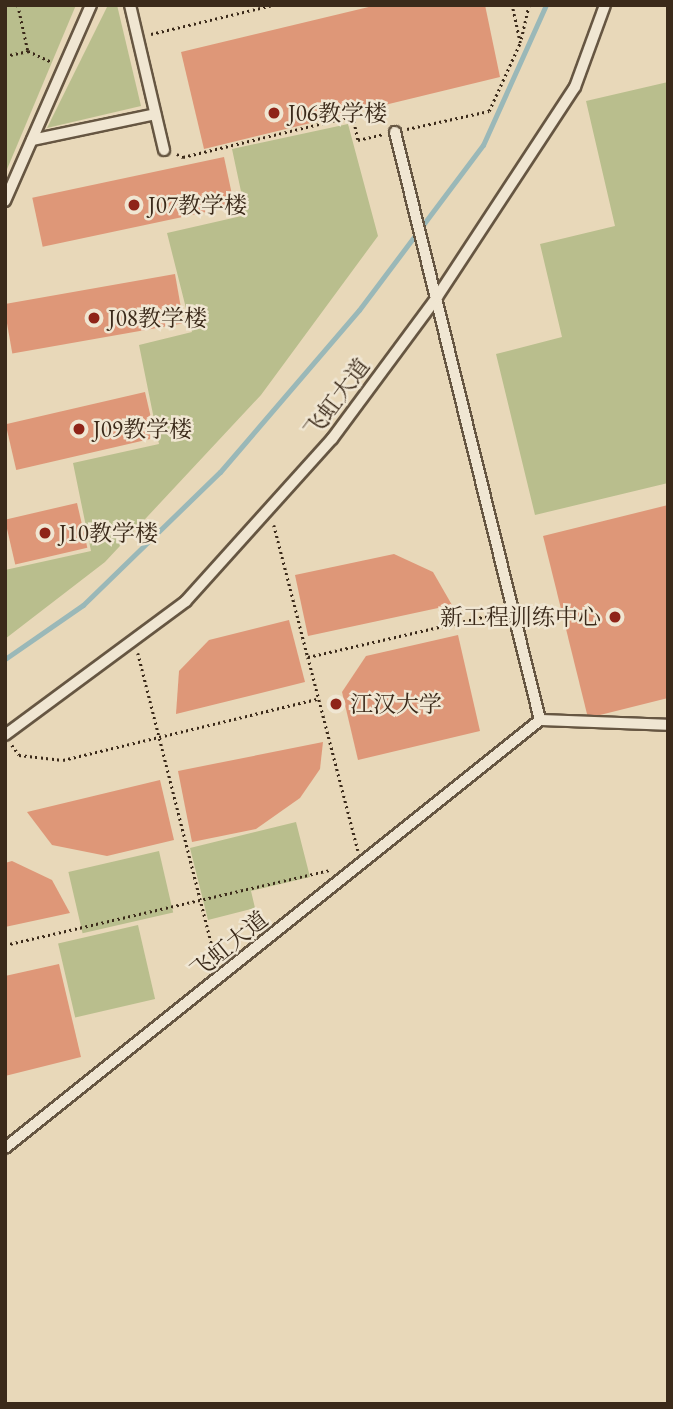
<!DOCTYPE html>
<html>
<head>
<meta charset="utf-8">
<style>
	body { margin:0 }
	#map { position:relative; width:673px; height:1409px; overflow:hidden; background:#e8d8b9; font-family:"EB Garamond","Noto Serif SC",serif }
	div>[style] { position:absolute }
	.green>* { inset:0; background:#b9be8d; transform-origin:0 0 }
	.stream>* { height:5px; margin:-2.5px; padding:0 2.5px; transform-origin:2.5px; border-radius:2.5px; background:#9ab8b8 }
	.building>* { inset:0; background:#de9778; transform-origin:0 0 }
	.path>* { height:2.5px; margin-top:-1.25px; transform-origin:0; background:repeating-linear-gradient(90deg,#3b2a1a 0 2px,transparent 0 5.5px) }
	.roads { filter:drop-shadow(2px 0 #665642) drop-shadow(-2px 0 #665642) drop-shadow(0 2px #665642) drop-shadow(0 -2px #665642) }
	.service>* { height:10px; margin:-5px; padding:0 5px; transform-origin:5px; border-radius:5px; background:#f0e6d2 }
	.dots>* { width:19px; height:19px; translate:-50% -50%; box-sizing:border-box; border:4px solid #f0e6d2; border-radius:50% }
	span { translate:-50% -50%; white-space:nowrap; text-align:center; line-height:1.15; -webkit-text-stroke:5px #f0e6d2; paint-order:stroke }
	.poi-label { font-size:23px; color:#3b2a1a }
	.left { translate:0 -50%; text-align:left }
	.right { translate:-100% -50%; text-align:right }
	.street-label { font-size:23px; color:#3b2a1a }
	.frame { position:absolute; inset:0; border:7px solid #3b2a1a; pointer-events:none }
</style>
</head>
<body>
<div id="map">
	<div class="green">
		<div style="clip-path:polygon(5px 5px,76px 5px,5px 174px)"></div>
		<div style="clip-path:polygon(108px 5px,117px 5px,141px 106px,47px 128px)"></div>
		<div style="clip-path:polygon(668px 82px,668px 483px,535px 515px,496px 354px,562px 337px,540px 244px,615px 226px,586px 101px)"></div>
		<div style="clip-path:polygon(348px 124px,378px 236px,261px 395px,105px 562px,5px 639px,5px 570px,91px 551px,73px 463px,159px 444px,139px 345px,192px 332px,167px 233px,246px 215px,232px 149px)"></div>
		<div style="clip-path:polygon(296px 822px,310px 877px,251px 891px,255px 908px,208px 920px,190px 848px)"></div>
		<div style="left:159px;top:851px;width:63px;height:93px;rotate:77deg"></div>
		<div style="left:138px;top:925px;width:76px;height:82px;rotate:77deg"></div>
	</div>
	<div class="stream">
		<div style="left:5px;top:659px;width:95px;rotate:-34.7deg"></div>
		<div style="left:83px;top:605px;width:191px;rotate:-44.2deg"></div>
		<div style="left:220px;top:472px;width:213px;rotate:-49.4deg"></div>
		<div style="left:359px;top:310px;width:206px;rotate:-53.1deg"></div>
		<div style="left:483px;top:145px;width:154px;rotate:-65.8deg"></div>
	</div>
	<div class="building">
		<div style="clip-path:polygon(377px 5px,485px 5px,500px 77px,204px 149px,181px 52px)"></div>
		<div style="left:224px;top:157px;width:50px;height:196px;rotate:78deg"></div>
		<div style="left:175px;top:274px;width:50px;height:174px;rotate:80deg"></div>
		<div style="left:145px;top:392px;width:47px;height:143px;rotate:77deg"></div>
		<div style="left:77px;top:503px;width:46px;height:74px;rotate:77deg"></div>
		<div style="clip-path:polygon(668px 505px,668px 698px,588px 718px,543px 536px)"></div>
		<div style="clip-path:polygon(394px 554px,433px 572px,452px 605px,308px 636px,295px 575px)"></div>
		<div style="clip-path:polygon(289px 620px,305px 682px,176px 714px,179px 671px,209px 640px)"></div>
		<div style="clip-path:polygon(458px 635px,480px 731px,358px 760px,342px 692px,366px 656px)"></div>
		<div style="clip-path:polygon(323px 742px,320px 769px,300px 798px,256px 829px,192px 842px,178px 771px)"></div>
		<div style="clip-path:polygon(160px 780px,174px 840px,107px 856px,52px 845px,27px 812px)"></div>
		<div style="clip-path:polygon(12px 861px,52px 880px,70px 913px,5px 927px,5px 863px)"></div>
		<div style="clip-path:polygon(59px 964px,81px 1057px,5px 1076px,5px 976px)"></div>
	</div>
	<div class="path">
		<div style="left:18px;top:5px;width:47px;rotate:77.7deg"></div>
		<div style="left:28px;top:51px;width:26px;rotate:25deg"></div>
		<div style="left:151px;top:34px;width:125px;rotate:-13.4deg"></div>
		<div style="left:521px;top:39px;width:35px;rotate:-77deg"></div>
		<div style="left:5px;top:56px;width:24px;rotate:-12deg"></div>
		<div style="left:407px;top:129px;width:84px;rotate:-12.4deg"></div>
		<div style="left:489px;top:111px;width:75px;rotate:-65.5deg"></div>
		<div style="left:520px;top:43px;width:39px;rotate:-102deg"></div>
		<div style="left:177px;top:154px;width:7px;rotate:27deg"></div>
		<div style="left:183px;top:157px;width:175px;rotate:-13.6deg"></div>
		<div style="left:353px;top:116px;width:25px;rotate:78deg"></div>
		<div style="left:358px;top:140px;width:26px;rotate:-13deg"></div>
		<div style="left:274px;top:525px;width:136px;rotate:75.6deg"></div>
		<div style="left:308px;top:657px;width:197px;rotate:-12.9deg"></div>
		<div style="left:138px;top:653px;width:319px;rotate:75.8deg"></div>
		<div style="left:308px;top:657px;width:200px;rotate:75.5deg"></div>
		<div style="left:12px;top:745px;width:12px;rotate:55deg"></div>
		<div style="left:19px;top:755px;width:44px;rotate:6.5deg"></div>
		<div style="left:63px;top:760px;width:262px;rotate:-13.5deg"></div>
		<div style="left:5px;top:945px;width:334px;rotate:-13deg"></div>
	</div>
	<div class="roads">
		<div class="service">
			<div style="left:130px;top:5px;width:149px;rotate:76.8deg"></div>
			<div style="left:395px;top:132px;width:606px;rotate:76.15deg"></div>
			<div style="left:32px;top:140px;width:126px;rotate:-11.9deg"></div>
			<div style="left:5px;top:201px;width:214px;rotate:-66.3deg"></div>
			<div style="left:5px;top:735px;width:225px;rotate:-36.5deg"></div>
			<div style="left:186px;top:601px;width:218px;rotate:-48deg"></div>
			<div style="left:332px;top:439px;width:177px;rotate:-53.5deg"></div>
			<div style="left:437px;top:297px;width:251px;rotate:-56.7deg"></div>
			<div style="left:575px;top:87px;width:87px;rotate:-69.9deg"></div>
			<div style="left:5px;top:1148px;width:685px;rotate:-38.66deg"></div>
			<div style="left:540px;top:720px;width:128px;rotate:2.2deg"></div>
		</div>
	</div>
	<div class="dots">
		<div style="left:274px;top:113px;background:#8f2418"></div>
		<div style="left:134px;top:205px;background:#8f2418"></div>
		<div style="left:94px;top:318px;background:#8f2418"></div>
		<div style="left:79px;top:429px;background:#8f2418"></div>
		<div style="left:45px;top:533px;background:#8f2418"></div>
		<div style="left:615px;top:617px;background:#8f2418"></div>
		<div style="left:336px;top:704px;background:#8f2418"></div>
	</div>
	<div class="poi-label">
		<span class="left" style="left:288px;top:113px">J06教学楼</span>
		<span class="left" style="left:148px;top:205px">J07教学楼</span>
		<span class="left" style="left:108px;top:318px">J08教学楼</span>
		<span class="left" style="left:93px;top:429px">J09教学楼</span>
		<span class="left" style="left:59px;top:533px">J10教学楼</span>
		<span class="right" style="left:601px;top:617px">新工程训练中心</span>
		<span class="left" style="left:350px;top:704px">江汉大学</span>
	</div>
	<div class="street-label">
		<span style="left:337px;top:398px;rotate:-53deg">飞虹大道</span>
		<span style="left:229px;top:945px;rotate:-39deg">飞虹大道</span>
	</div>
	<div class="frame"></div>
</div>
</body>
</html>
